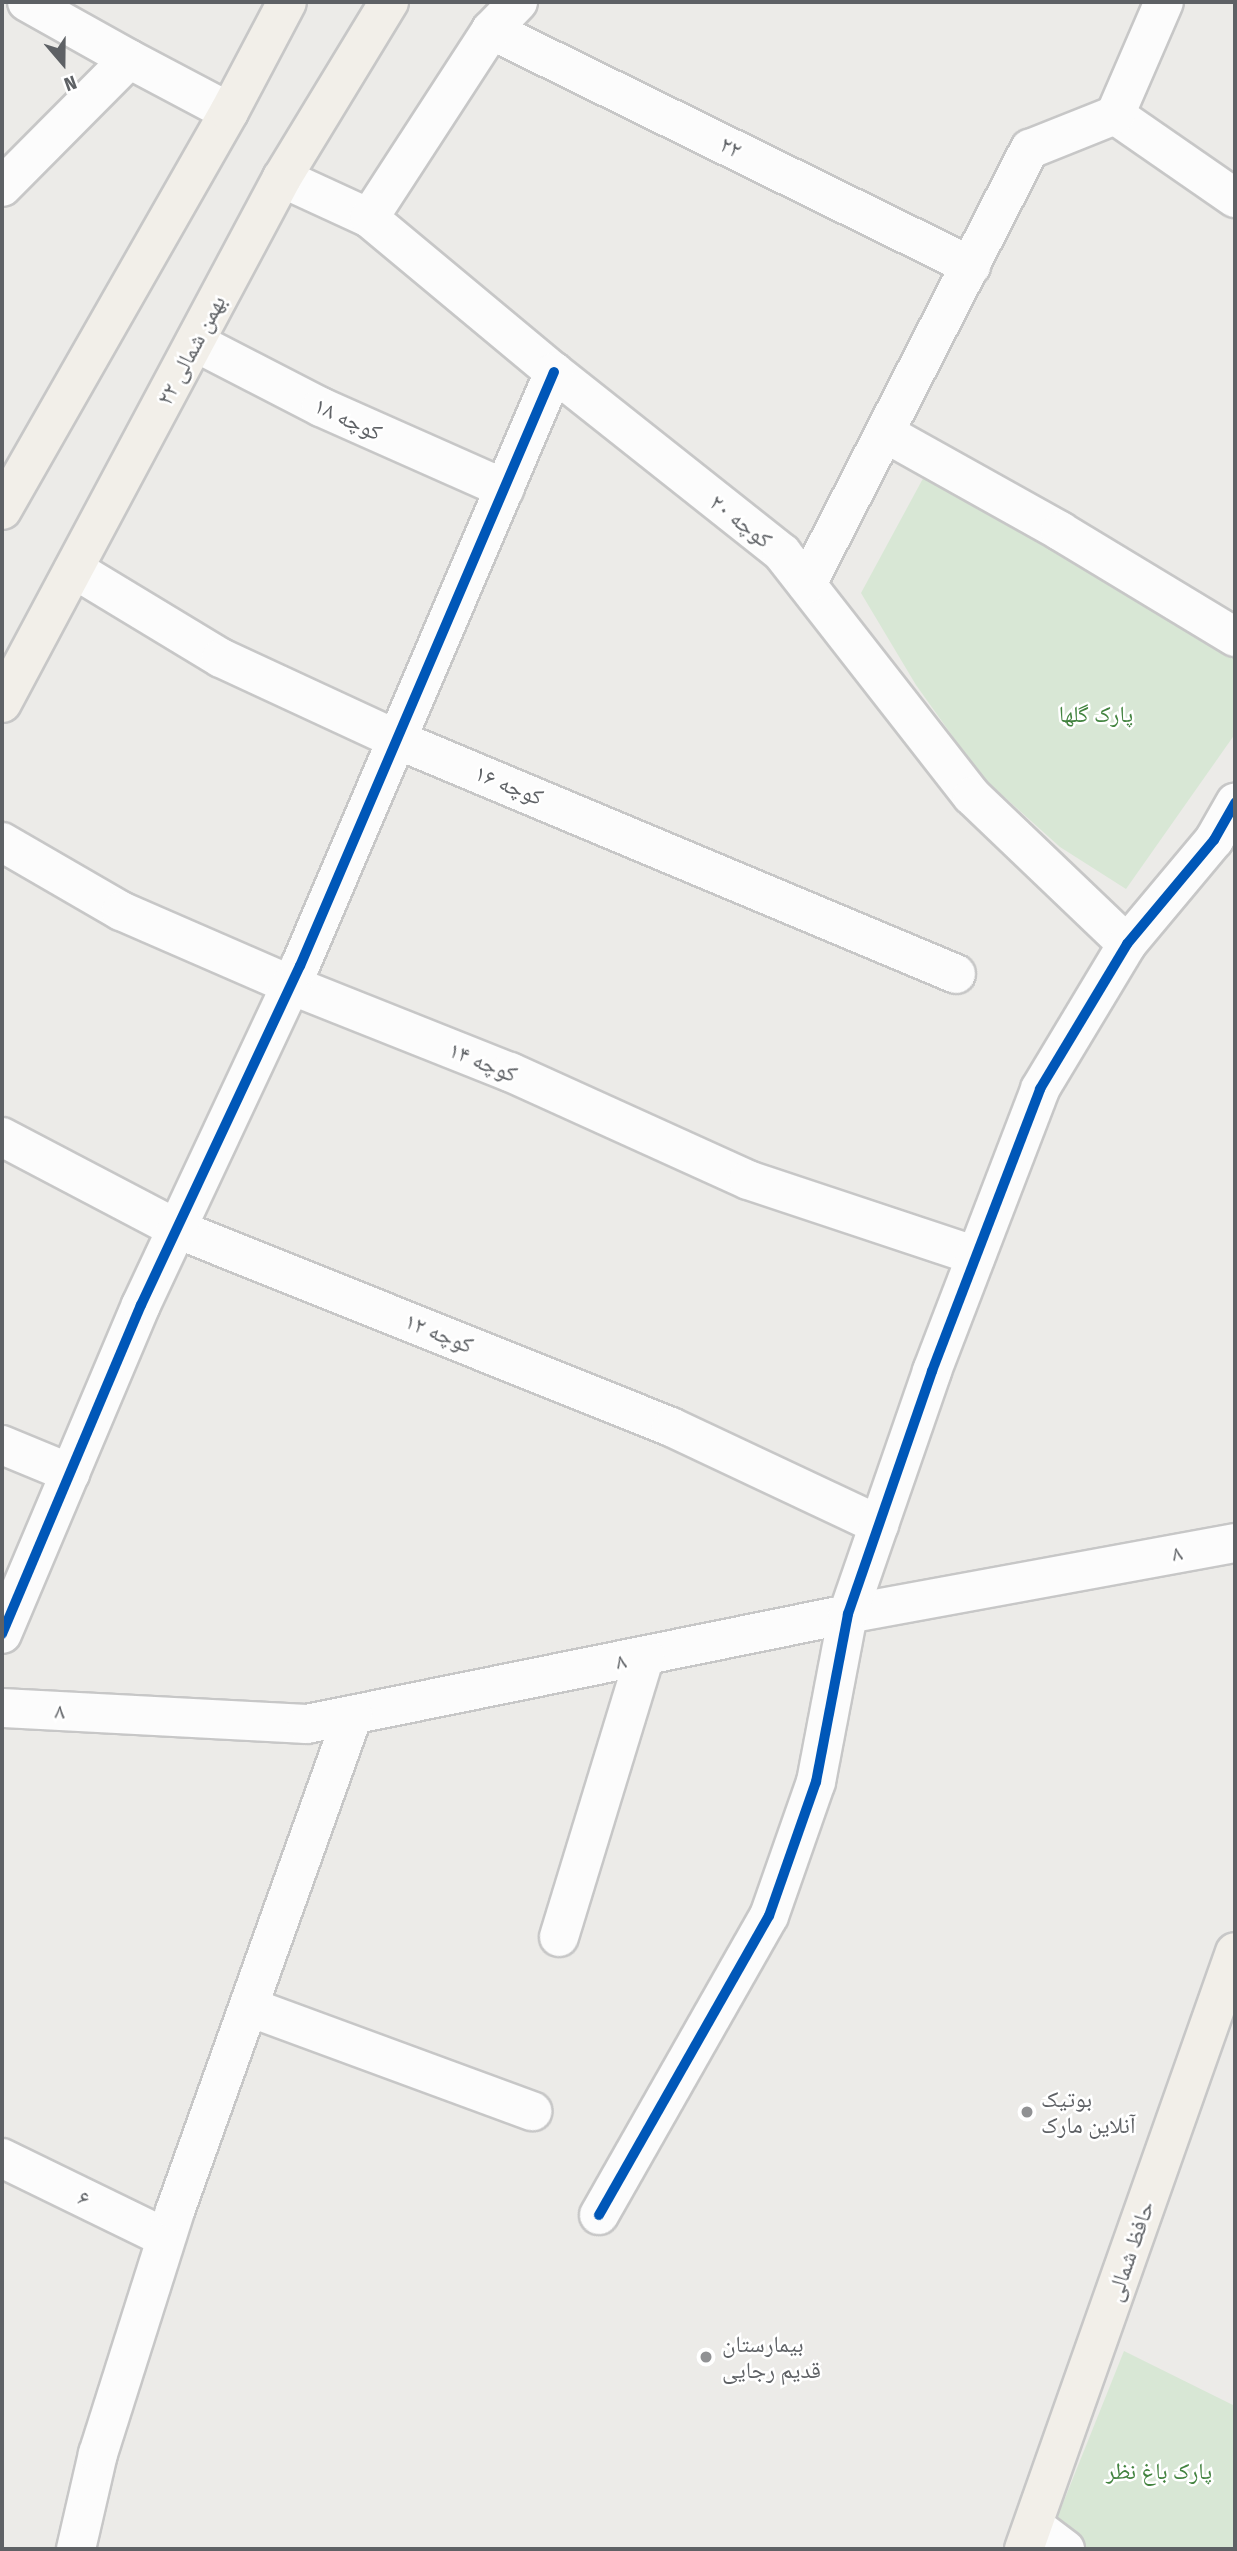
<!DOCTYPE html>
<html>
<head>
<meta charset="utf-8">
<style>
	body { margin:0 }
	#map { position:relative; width:1237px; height:2551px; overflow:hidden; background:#ecebe8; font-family:"Fira Sans Condensed","Noto Naskh Arabic",sans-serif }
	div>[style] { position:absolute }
	.green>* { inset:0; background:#d8e7d5 }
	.roads { filter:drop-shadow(2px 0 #c7c7c7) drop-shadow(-2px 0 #c7c7c7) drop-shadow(0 2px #c7c7c7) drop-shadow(0 -2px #c7c7c7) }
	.minor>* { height:38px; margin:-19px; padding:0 19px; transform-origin:19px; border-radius:19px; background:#fcfcfc }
	.major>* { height:38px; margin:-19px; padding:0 19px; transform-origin:19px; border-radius:19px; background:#f2efe9 }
	.cycleway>* { height:10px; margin:-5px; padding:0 5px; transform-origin:5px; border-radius:5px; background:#0057b8 }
	.dots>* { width:19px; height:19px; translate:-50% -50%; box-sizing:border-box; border:4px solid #fff; border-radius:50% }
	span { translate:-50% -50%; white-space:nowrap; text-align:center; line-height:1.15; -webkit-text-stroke:5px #fff; paint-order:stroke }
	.street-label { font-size:23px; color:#5e6165 }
	.park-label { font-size:23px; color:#42833f }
	.poi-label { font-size:23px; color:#5e6165 }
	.left { translate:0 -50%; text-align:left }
	.frame { position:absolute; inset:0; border:4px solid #5e6165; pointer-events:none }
	.north { position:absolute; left:28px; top:28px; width:70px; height:70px; -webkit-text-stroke:5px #fff; paint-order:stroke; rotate:160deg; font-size:19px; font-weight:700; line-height:28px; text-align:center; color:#5e6165 }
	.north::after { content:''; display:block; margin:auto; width:24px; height:32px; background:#5e6165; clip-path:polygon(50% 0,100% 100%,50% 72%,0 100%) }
</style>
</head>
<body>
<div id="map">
	<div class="green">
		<div style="clip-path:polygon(933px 460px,1235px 658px,1235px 734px,1126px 889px,1060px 847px,981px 776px,916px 685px,861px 593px)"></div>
		<div style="clip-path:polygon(1124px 2351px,1235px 2406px,1235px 2549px,1087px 2549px,1053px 2528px)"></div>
	</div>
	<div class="roads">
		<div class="minor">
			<div style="left:27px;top:2px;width:117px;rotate:29.2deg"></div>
			<div style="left:491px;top:30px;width:535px;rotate:26.18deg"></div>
			<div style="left:1115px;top:115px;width:146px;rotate:34.7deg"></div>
			<div style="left:282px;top:178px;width:96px;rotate:24.7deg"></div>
			<div style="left:369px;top:218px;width:241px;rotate:39.8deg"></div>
			<div style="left:554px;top:372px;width:291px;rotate:38.4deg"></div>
			<div style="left:782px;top:553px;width:308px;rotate:52deg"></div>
			<div style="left:972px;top:796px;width:214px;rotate:43.7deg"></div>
			<div style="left:2px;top:187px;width:180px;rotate:-45.2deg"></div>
			<div style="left:129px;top:59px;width:113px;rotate:27.9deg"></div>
			<div style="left:369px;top:218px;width:224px;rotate:-57deg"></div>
			<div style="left:491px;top:30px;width:39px;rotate:-46deg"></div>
			<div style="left:195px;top:342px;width:142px;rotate:27.3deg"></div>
			<div style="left:321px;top:407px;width:201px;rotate:24deg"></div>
			<div style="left:885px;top:433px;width:201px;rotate:29.2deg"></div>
			<div style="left:1060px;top:531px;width:205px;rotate:31.2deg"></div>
			<div style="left:74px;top:569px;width:172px;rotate:31.2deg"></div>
			<div style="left:221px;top:658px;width:195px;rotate:24.9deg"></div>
			<div style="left:398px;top:740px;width:605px;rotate:22.75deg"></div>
			<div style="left:807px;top:584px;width:489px;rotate:-62.9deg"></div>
			<div style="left:1030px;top:149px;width:92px;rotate:-21.8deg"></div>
			<div style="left:1115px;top:115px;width:123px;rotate:-66.6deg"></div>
			<div style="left:2px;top:842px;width:138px;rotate:30.1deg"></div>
			<div style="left:121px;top:911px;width:185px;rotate:23.5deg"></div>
			<div style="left:291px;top:985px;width:236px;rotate:21.7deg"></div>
			<div style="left:510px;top:1072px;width:261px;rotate:24.4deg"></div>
			<div style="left:748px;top:1180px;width:240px;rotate:18.4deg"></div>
			<div style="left:2px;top:1137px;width:198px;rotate:27.7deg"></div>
			<div style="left:177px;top:1229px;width:532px;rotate:21.84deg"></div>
			<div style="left:671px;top:1427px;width:230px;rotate:25.2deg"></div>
			<div style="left:2px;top:1445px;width:74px;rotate:22.4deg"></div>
			<div style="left:2px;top:1634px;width:357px;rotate:-67.1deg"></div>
			<div style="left:141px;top:1305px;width:374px;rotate:-64.9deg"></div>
			<div style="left:300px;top:966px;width:646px;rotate:-66.85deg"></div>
			<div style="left:2px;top:1708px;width:305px;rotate:3deg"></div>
			<div style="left:307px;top:1724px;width:552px;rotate:-11.49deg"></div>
			<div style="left:848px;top:1614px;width:393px;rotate:-10.4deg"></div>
			<div style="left:559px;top:1937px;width:294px;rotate:-73deg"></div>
			<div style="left:249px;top:2007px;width:302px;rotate:20.2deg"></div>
			<div style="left:2px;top:2158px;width:182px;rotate:26deg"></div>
			<div style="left:599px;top:2215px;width:344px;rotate:-60.4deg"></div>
			<div style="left:769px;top:1916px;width:142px;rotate:-70.7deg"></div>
			<div style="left:816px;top:1782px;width:171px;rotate:-79.2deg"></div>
			<div style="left:848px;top:1614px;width:257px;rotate:-70.9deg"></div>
			<div style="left:932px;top:1371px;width:302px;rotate:-69deg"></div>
			<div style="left:1040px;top:1089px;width:169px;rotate:-59deg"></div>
			<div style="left:1127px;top:944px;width:136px;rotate:-50.1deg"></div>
			<div style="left:1214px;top:840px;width:43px;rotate:-60.4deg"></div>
			<div style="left:1034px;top:2526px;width:39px;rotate:37deg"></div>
			<div style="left:76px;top:2549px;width:98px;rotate:-77deg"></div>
			<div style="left:98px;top:2454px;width:255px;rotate:-72.4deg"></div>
			<div style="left:175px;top:2211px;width:527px;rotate:-70.26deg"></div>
		</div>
		<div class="major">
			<div style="left:2px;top:510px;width:458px;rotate:-60.3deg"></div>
			<div style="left:229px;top:112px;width:124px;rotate:-62.2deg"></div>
			<div style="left:2px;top:703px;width:595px;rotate:-61.93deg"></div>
			<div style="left:282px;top:178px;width:206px;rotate:-58.7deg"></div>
			<div style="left:1024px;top:2549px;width:633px;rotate:-70.53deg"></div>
		</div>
	</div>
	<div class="cycleway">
		<div style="left:2px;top:1634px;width:357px;rotate:-67.1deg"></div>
		<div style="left:141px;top:1305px;width:374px;rotate:-64.9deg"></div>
		<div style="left:300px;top:966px;width:646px;rotate:-66.85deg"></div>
		<div style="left:599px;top:2215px;width:344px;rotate:-60.4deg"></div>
		<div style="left:769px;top:1916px;width:142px;rotate:-70.7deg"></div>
		<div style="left:816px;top:1782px;width:171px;rotate:-79.2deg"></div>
		<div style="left:848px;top:1614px;width:257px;rotate:-70.9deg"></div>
		<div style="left:932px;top:1371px;width:302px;rotate:-69deg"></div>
		<div style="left:1040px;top:1089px;width:169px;rotate:-59deg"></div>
		<div style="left:1127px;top:944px;width:136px;rotate:-50.1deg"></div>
		<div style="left:1214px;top:840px;width:43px;rotate:-60.4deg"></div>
	</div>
	<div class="dots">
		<div style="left:1027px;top:2112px;background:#909193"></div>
		<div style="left:706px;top:2357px;background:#909193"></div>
	</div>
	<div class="street-label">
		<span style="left:731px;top:147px;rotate:26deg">۲۲</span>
		<span style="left:191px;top:350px;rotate:-62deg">۲۲ بهمن شمالی</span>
		<span style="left:348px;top:419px;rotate:25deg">کوچه ۱۸</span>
		<span style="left:741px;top:521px;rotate:38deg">کوچه ۲۰</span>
		<span style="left:509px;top:785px;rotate:22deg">کوچه ۱۶</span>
		<span style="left:483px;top:1062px;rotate:22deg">کوچه ۱۴</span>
		<span style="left:439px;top:1333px;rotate:22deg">کوچه ۱۲</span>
		<span style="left:1177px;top:1553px;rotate:-11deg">۸</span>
		<span style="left:621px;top:1661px;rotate:-11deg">۸</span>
		<span style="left:60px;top:1711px;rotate:3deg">۸</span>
		<span style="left:84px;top:2198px;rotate:26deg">۶</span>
		<span style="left:1130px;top:2251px;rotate:-71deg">حافظ شمالی</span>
	</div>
	<div class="park-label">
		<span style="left:1096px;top:714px">پارک گلها</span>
		<span style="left:1159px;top:2471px">پارک باغ نظر</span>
	</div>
	<div class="poi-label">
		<span class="left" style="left:1041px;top:2112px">بوتیک<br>آنلاین مارک</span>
		<span class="left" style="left:722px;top:2357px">بیمارستان<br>قدیم رجایی</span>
	</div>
	<div class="frame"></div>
	<div class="north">N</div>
</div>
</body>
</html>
